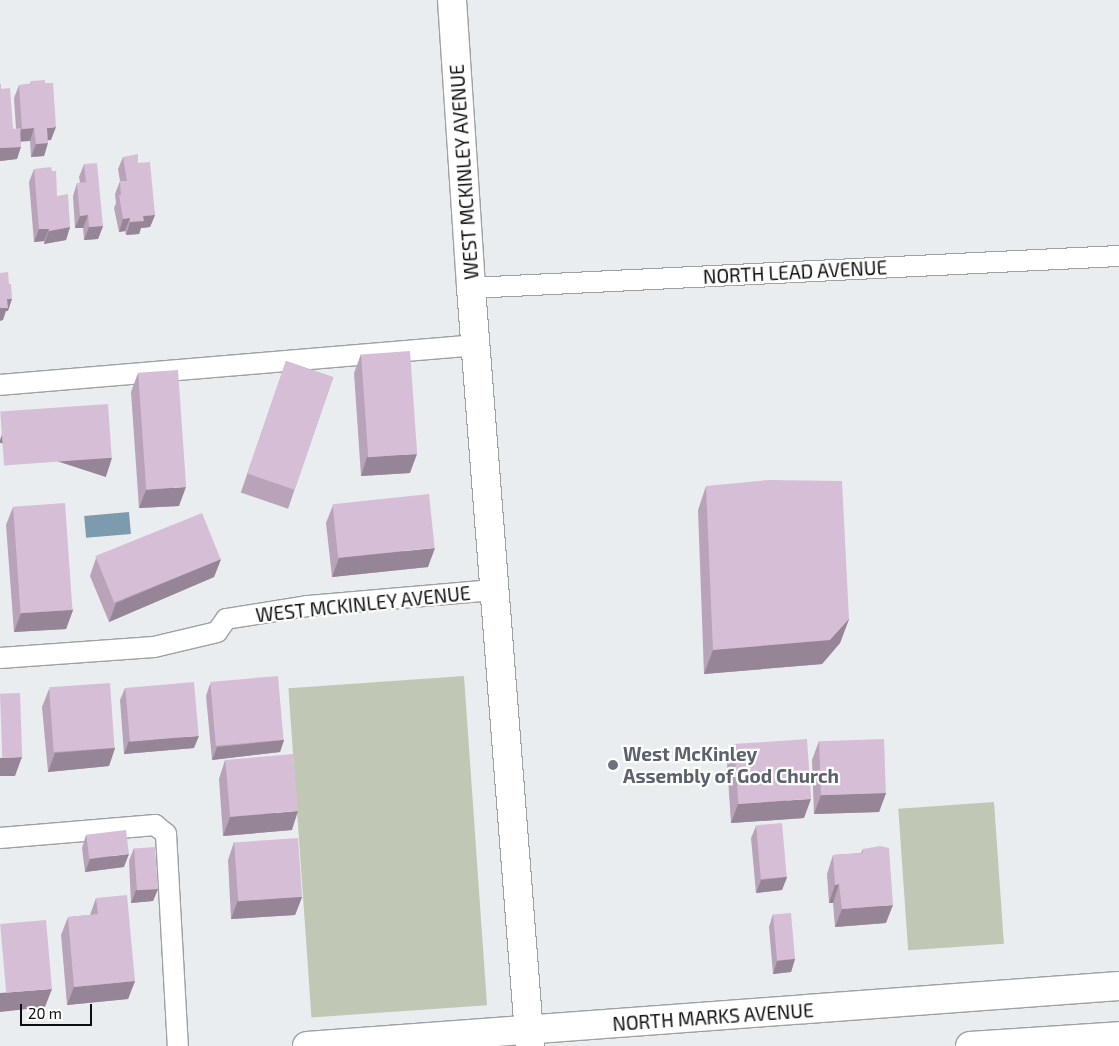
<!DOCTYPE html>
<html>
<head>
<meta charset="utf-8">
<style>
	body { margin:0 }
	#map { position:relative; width:1119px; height:1046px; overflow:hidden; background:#eaedef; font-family:"Exo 2",sans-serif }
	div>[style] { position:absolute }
	.green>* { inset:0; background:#c0c8b5; transform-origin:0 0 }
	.water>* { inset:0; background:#7d9bae; transform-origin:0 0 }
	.roads { filter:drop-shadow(1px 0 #9ea0a2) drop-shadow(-1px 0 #9ea0a2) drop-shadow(0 1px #9ea0a2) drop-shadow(0 -1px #9ea0a2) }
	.minor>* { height:20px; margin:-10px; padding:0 10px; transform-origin:10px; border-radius:10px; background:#fff }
	.secondary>* { height:28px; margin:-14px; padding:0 14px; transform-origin:14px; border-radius:14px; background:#fff }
	.wall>* { inset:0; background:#b9a3b9; transform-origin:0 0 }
	.shaded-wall>* { inset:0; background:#968596; transform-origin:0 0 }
	.building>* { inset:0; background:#d7bed7; transform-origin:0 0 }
	.dots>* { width:14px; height:14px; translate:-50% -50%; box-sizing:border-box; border:2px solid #fff; border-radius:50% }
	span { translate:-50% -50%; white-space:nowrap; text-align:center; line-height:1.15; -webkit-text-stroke:4.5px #fff; paint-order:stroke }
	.street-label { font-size:19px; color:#0d0e0e }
	.worship-label { font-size:19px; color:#5b616d; font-weight:700 }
	.left { translate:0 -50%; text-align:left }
	.scale { position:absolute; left:20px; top:1004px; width:72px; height:22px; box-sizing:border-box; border:2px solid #0d0e0e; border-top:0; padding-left:6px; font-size:15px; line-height:18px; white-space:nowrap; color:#0d0e0e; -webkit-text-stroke:4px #fff; paint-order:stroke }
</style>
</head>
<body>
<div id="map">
	<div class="green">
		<div style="left:464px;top:676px;width:330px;height:176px;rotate:86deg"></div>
		<div style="left:994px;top:802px;width:142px;height:96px;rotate:86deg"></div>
	</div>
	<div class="water">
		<div style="left:129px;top:512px;width:22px;height:45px;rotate:85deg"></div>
	</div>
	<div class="roads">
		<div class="minor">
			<div style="left:471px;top:288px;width:649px;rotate:-2.83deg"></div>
			<div style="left:0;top:385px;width:478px;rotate:-4.8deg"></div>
			<div style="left:0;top:658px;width:154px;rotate:-4.1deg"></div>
			<div style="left:154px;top:647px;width:65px;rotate:-13.4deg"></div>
			<div style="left:217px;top:632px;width:16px;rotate:-55deg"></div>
			<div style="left:226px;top:619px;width:82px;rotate:-9.1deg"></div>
			<div style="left:307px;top:606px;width:189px;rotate:-4.9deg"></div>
			<div style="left:0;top:838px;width:156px;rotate:-4.8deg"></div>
			<div style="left:155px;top:825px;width:14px;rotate:39deg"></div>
			<div style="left:166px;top:834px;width:212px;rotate:86.8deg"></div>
		</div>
		<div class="secondary">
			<div style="left:452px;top:0;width:289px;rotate:86.2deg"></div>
			<div style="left:471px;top:288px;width:760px;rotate:85.55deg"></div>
			<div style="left:307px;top:1046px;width:814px;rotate:-4.23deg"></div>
			<div style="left:970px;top:1046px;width:149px;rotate:-3.8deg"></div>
		</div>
	</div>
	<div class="wall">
		<div style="clip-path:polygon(31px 81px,51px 140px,48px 140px,44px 156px,31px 157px,30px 141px,21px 141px,17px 159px,0 161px,0 84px,13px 129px,16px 129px,14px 98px,19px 85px,30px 84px)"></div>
		<div style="clip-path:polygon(123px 157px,138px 163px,155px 215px,150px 227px,141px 228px,139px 234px,126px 235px,125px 231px,119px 232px,114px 208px,116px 203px,115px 194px,120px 181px,118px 169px)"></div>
		<div style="clip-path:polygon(84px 164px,103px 226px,98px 239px,84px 240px,83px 228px,75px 228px,73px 196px,77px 183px,80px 183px,79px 177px)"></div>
		<div style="clip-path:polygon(34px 169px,57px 196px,70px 227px,66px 240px,44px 244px,44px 241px,34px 242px,29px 182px)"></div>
		<div style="clip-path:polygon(361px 354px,410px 473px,361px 476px,354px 373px)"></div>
		<div style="left:286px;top:361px;width:50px;height:139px;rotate:19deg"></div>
		<div style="clip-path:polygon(138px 373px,179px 506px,139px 508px,131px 392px)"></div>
		<div style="clip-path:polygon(706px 486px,849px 619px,840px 643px,822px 664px,704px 674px,698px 510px)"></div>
		<div style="clip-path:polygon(333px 505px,428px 567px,332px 577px,326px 523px)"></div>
		<div style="clip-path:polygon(13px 507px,73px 610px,66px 629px,14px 632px,6px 525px)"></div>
		<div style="clip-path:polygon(96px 558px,221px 559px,214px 577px,109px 622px,90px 576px)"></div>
		<div style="clip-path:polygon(210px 684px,284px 740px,280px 752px,212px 760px,206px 696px)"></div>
		<div style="clip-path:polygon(125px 688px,194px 748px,124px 754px,120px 700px)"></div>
		<div style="clip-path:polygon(49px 689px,115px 748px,109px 766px,48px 772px,42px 707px)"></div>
		<div style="clip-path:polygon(819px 741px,886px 793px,879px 812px,814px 814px,812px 760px)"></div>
		<div style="clip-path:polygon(734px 744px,804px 818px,731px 823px,727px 763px)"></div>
		<div style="clip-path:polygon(225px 760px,292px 830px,223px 836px,219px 779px)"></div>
		<div style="clip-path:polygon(756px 826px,787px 877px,782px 890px,756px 893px,751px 838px)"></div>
		<div style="clip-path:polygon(86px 835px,124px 867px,85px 872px,82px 848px)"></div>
		<div style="clip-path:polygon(234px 842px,302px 897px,295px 915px,231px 919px,228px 860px)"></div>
		<div style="clip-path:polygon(134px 848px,158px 889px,153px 901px,131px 903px,129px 861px)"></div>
		<div style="clip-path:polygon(863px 849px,886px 923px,835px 927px,833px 903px,829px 903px,827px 874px,833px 855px,861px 853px)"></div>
		<div style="clip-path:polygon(96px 898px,135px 981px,128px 999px,67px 1005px,61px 935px,68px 917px,90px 915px)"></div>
		<div style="clip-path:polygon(773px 914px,795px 959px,791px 972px,773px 974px,769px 927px)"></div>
	</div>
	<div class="shaded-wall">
		<div style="clip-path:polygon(56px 127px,51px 140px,43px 141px,47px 128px)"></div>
		<div style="clip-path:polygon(34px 128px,30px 141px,17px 142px,22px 129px)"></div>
		<div style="clip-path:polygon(48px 143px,44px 156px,31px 157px,36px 144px)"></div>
		<div style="clip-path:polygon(21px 147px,17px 159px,0 161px,0 148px)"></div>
		<div style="clip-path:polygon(88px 215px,83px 228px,75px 228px,80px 216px)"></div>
		<div style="clip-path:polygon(155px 215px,150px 227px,141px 228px,139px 234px,126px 235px,130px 222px,143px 216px)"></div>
		<div style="clip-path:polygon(130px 218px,125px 231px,119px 232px,123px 219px)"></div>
		<div style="clip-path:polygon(103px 226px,98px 239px,84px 240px,89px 227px)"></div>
		<div style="clip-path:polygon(70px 227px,66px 240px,44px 244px,49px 231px)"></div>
		<div style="clip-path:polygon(39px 229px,49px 229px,44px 241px,34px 242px)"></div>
		<div style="clip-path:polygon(7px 299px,12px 299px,8px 311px,6px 311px,3px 320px,0 321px,0 308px)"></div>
		<div style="clip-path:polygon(417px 454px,410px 473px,361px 476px,367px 457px)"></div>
		<div style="left:112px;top:458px;width:20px;height:112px;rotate:108deg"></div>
		<div style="clip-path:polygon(186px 487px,179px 506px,139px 508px,146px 490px)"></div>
		<div style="clip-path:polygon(435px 548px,428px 567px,332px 577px,339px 558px)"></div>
		<div style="clip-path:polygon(221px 559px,214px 577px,109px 622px,116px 603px)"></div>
		<div style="clip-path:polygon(73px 610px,66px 629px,14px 632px,21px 613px)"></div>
		<div style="clip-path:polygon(849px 619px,840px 643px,822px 664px,704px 674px,713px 650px)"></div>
		<div style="clip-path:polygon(199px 736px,194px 748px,124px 754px,129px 741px)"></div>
		<div style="clip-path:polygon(284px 740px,280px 752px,212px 760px,217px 747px)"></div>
		<div style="clip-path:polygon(115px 748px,109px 766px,48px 772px,55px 753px)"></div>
		<div style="clip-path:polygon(22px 757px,15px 776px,0 776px,0 758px)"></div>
		<div style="clip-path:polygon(886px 793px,879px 812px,814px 814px,821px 795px)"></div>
		<div style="clip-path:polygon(811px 799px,804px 818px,731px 823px,738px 804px)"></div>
		<div style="clip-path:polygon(298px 811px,292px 830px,223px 836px,230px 817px)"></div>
		<div style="clip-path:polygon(129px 854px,124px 867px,85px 872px,90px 859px)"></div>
		<div style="clip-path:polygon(787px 877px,782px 890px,756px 893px,761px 880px)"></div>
		<div style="clip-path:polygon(839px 884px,833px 903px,829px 903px,835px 885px)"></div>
		<div style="clip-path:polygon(158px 889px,153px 901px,131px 903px,136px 890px)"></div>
		<div style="clip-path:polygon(302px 897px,295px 915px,231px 919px,238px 900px)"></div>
		<div style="clip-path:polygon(893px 905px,886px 923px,835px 927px,842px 909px)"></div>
		<div style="clip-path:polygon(795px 959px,791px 972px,773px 974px,777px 961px)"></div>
		<div style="clip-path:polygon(135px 981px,128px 999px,67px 1005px,74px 987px)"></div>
		<div style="clip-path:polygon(52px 989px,45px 1007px,0 1012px,0 993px)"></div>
	</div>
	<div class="building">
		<div style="clip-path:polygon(45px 80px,45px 83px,53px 83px,56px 127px,47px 128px,48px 143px,36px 144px,34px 128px,22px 129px,19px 85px,31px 84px,31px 81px)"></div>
		<div style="clip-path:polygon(0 84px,1px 84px,1px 89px,10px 88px,13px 129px,20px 128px,21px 147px,0 148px)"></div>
		<div style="clip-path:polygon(138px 154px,138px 163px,150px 162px,155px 215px,143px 216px,144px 221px,130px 222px,130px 218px,123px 219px,119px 195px,121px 195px,120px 181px,127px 181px,123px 157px)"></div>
		<div style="clip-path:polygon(97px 163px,103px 226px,89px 227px,88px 215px,80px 216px,77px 183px,86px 182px,84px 164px)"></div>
		<div style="clip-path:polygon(51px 167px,52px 171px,56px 171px,57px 196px,68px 194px,70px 227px,49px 231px,49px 229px,39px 229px,34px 169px)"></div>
		<div style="clip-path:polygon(8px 272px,9px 284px,11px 284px,12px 299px,7px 299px,8px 308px,0 308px,0 273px)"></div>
		<div style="left:410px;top:351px;width:103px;height:49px;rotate:86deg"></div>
		<div style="left:286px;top:361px;width:50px;height:119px;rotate:19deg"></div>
		<div style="left:178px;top:370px;width:117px;height:40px;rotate:86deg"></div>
		<div style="left:108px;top:404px;width:54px;height:108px;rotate:86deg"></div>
		<div style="clip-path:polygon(768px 480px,842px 481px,849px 619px,830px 640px,713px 650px,706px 486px)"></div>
		<div style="left:429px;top:494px;width:54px;height:97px;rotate:84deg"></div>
		<div style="left:65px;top:503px;width:107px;height:52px;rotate:86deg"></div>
		<div style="left:202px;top:513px;width:50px;height:115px;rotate:68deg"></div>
		<div style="left:278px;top:676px;width:64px;height:68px;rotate:85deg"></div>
		<div style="left:194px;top:682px;width:54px;height:69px;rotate:85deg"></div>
		<div style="left:110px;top:683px;width:65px;height:61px;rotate:86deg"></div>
		<div style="left:20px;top:693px;width:64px;height:20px;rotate:88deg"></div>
		<div style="left:807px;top:739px;width:60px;height:73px;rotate:86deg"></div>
		<div style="left:884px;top:739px;width:54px;height:65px;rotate:88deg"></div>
		<div style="left:293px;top:754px;width:57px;height:68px;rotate:85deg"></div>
		<div style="left:782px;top:823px;width:54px;height:26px;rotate:85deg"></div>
		<div style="left:126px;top:830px;width:24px;height:40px;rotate:83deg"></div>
		<div style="left:298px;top:838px;width:59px;height:64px;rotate:86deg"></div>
		<div style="clip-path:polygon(880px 846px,889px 848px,893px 905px,842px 909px,839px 884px,835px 885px,833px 855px,863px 853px,863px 849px)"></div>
		<div style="left:155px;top:847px;width:42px;height:21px;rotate:86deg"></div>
		<div style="clip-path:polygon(127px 895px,135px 981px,74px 987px,68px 917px,98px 914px,96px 898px)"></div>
		<div style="left:791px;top:913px;width:46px;height:18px;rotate:85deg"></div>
		<div style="left:46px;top:920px;width:69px;height:46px;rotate:85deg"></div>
	</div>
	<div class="dots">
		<div style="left:613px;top:765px;background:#6b7280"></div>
	</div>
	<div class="street-label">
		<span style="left:464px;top:172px;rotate:-94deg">WEST MCKINLEY AVENUE</span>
		<span style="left:795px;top:272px;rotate:-3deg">NORTH LEAD AVENUE</span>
		<span style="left:363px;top:604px;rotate:-6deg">WEST MCKINLEY AVENUE</span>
		<span style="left:713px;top:1017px;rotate:-4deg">NORTH MARKS AVENUE</span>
	</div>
	<div class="worship-label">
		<span class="left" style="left:623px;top:765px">West McKinley<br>Assembly of God Church</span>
	</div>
	<div class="scale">20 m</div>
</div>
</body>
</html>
